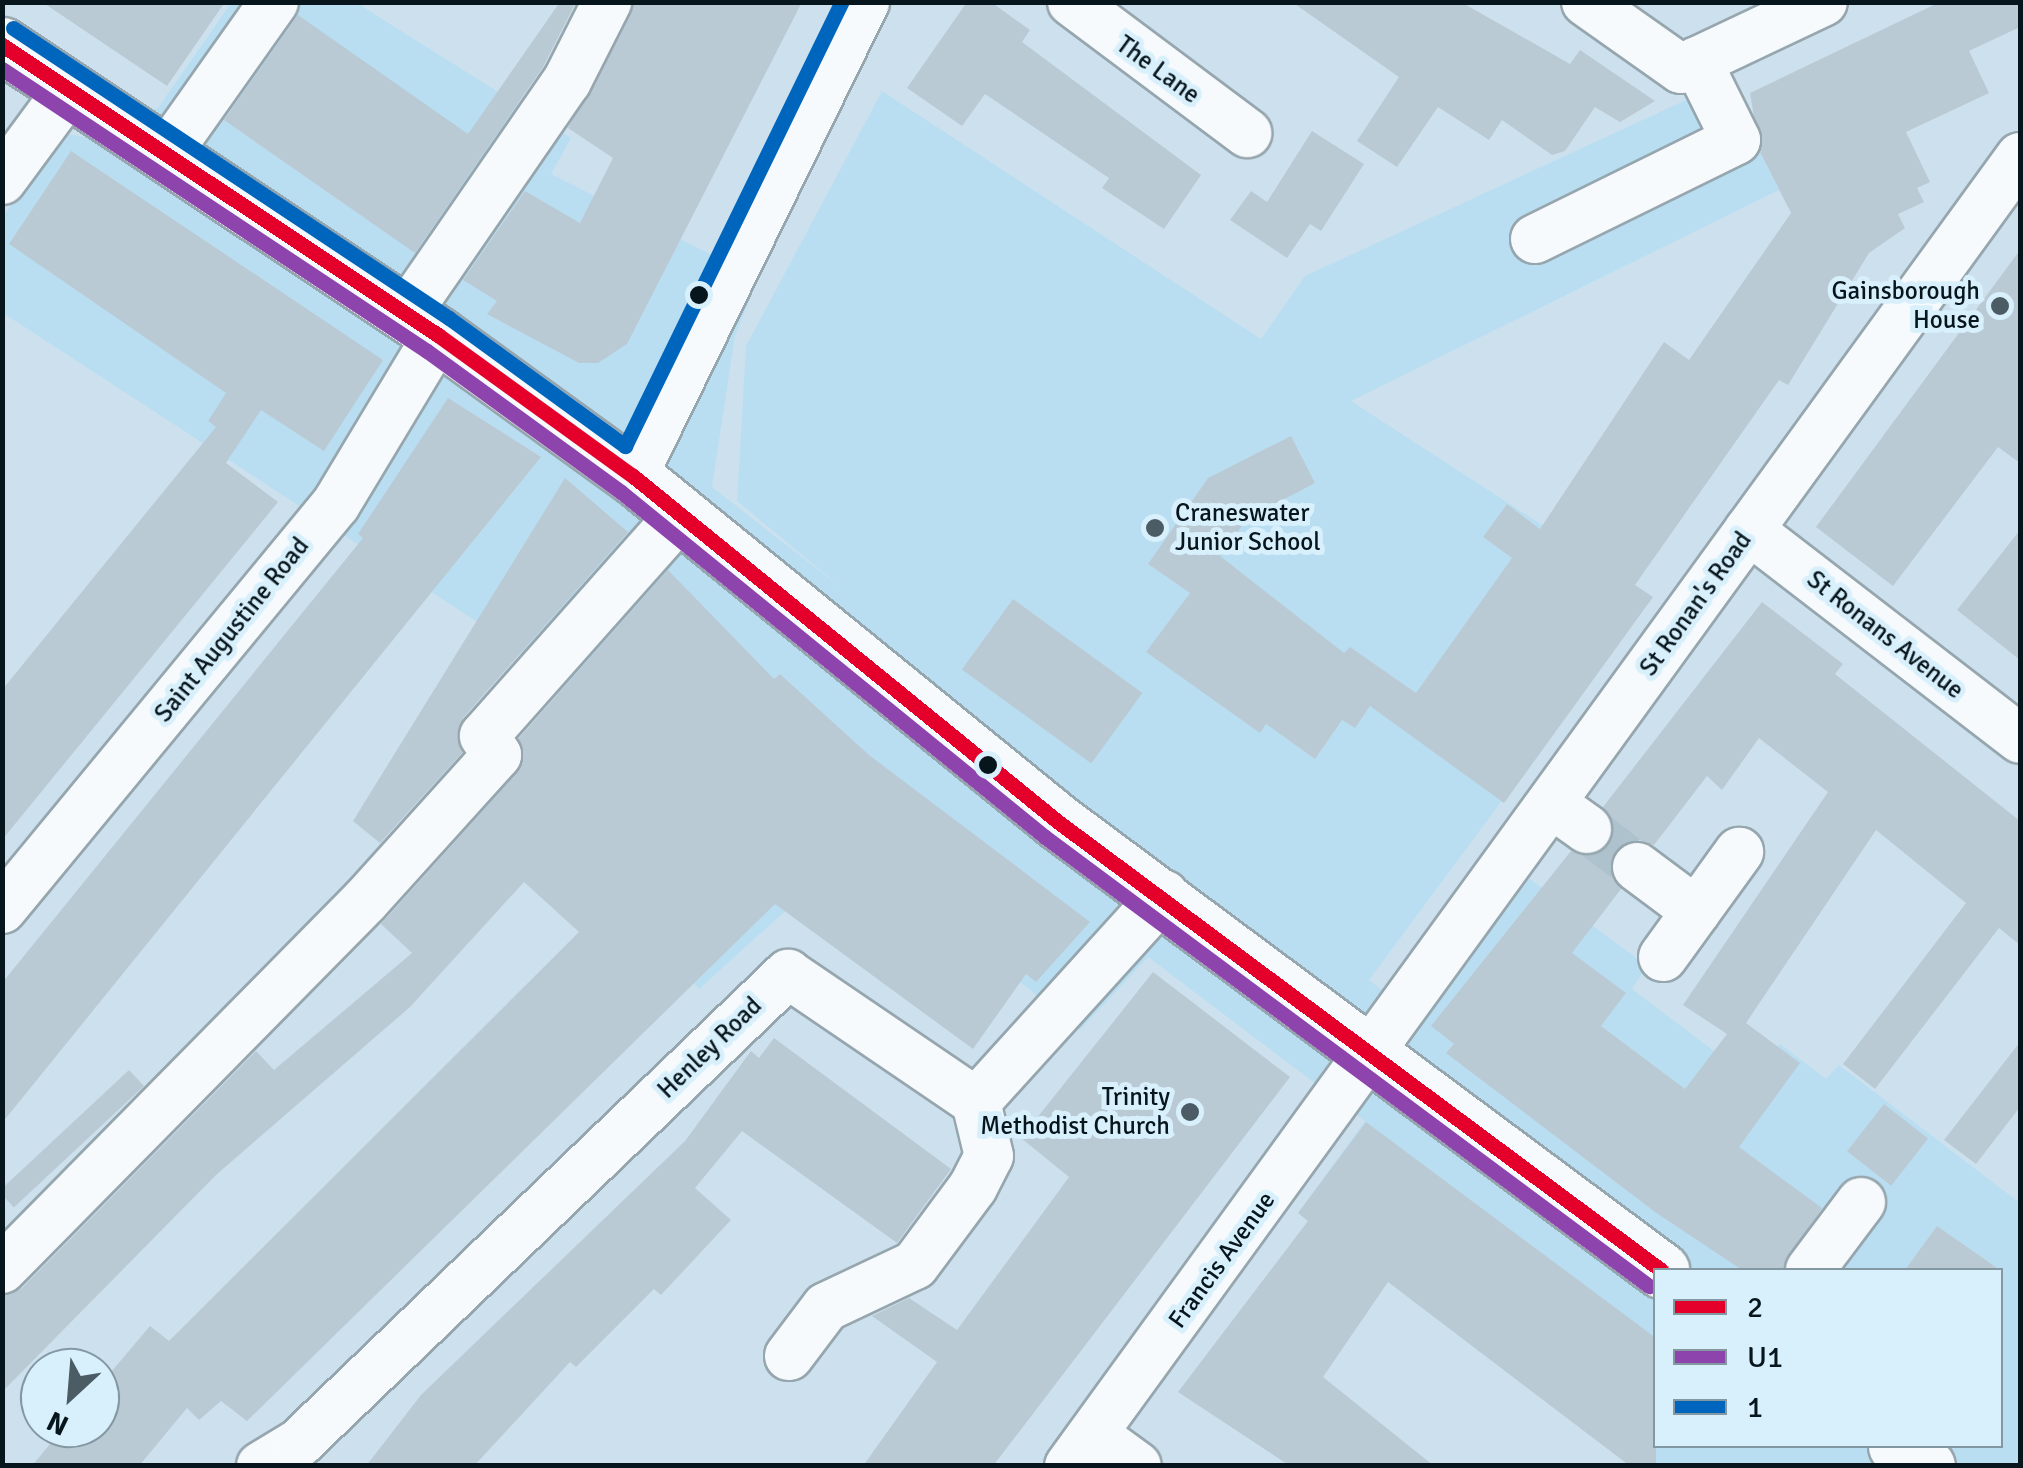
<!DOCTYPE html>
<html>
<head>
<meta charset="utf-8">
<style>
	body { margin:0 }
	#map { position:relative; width:2023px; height:1468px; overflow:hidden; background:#cce1ed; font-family:Signika,sans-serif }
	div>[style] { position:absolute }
	.built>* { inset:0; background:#badef1 }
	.building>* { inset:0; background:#bacad4; transform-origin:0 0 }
	.minor-tunnel>* { height:48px; margin-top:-24px; transform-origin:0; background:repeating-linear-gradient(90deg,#aec2ce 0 48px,transparent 0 72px) }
	.roads { filter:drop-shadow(2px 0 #96a6ae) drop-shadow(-2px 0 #96a6ae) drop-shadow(0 2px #96a6ae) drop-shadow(0 -2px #96a6ae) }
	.minor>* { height:48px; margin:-24px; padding:0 24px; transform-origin:24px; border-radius:24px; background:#f7fafc }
	.major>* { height:55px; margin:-27.5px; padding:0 27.5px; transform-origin:27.5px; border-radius:27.5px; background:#f7fafc }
	.bus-1>* { height:15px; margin:-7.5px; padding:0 7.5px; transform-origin:7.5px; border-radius:7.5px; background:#e4002b }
	.bus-2>* { height:15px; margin:-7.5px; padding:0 7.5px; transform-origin:7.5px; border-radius:7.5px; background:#8e44ad }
	.bus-3>* { height:15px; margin:-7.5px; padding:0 7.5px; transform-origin:7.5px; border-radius:7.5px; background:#0065bd }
	.dots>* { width:28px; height:28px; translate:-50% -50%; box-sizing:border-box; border:5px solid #d8f0fc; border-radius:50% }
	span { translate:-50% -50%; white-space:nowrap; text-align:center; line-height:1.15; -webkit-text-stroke:10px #d8f0fc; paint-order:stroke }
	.street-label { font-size:25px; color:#07151c }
	.poi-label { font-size:25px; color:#07151c }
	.right { translate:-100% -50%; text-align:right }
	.left { translate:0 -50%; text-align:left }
	.frame { position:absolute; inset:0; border:5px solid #07151c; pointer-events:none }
	.legend { position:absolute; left:1653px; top:1268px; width:350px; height:180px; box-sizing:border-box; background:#d8f0fc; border:2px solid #8498a2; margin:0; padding:12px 18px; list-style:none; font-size:30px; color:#07151c }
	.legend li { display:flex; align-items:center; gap:20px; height:50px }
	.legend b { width:50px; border:2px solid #8498a2 }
	.north { position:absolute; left:20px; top:1348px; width:100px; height:100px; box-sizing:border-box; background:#d8f0fc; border:2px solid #8498a2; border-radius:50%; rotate:206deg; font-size:28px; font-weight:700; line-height:40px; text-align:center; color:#07151c }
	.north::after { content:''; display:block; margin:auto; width:35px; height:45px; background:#4c5c65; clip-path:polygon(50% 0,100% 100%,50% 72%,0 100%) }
</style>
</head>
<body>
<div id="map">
	<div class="built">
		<div style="clip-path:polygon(evenodd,231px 3px,357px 3px,571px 138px,551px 174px,758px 278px,735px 336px,712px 487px,843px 589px,737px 501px,746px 346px,882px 91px,1261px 339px,1305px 276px,1725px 82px,1779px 190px,1351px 401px,1653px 597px,1369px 980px,1418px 1017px,1526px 876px,1647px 966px,1632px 989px,1751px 1079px,1780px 1044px,1826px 1079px,1839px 1065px,2020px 1203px,2020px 1465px,1630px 1465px,1298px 1213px,1365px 1121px,1148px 957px,1080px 1030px,854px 849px,699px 989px,582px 864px,626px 779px,522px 651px,3px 313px,2px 217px,66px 134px,85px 137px,158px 108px,231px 3px,1656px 1270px,2000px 1270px,2000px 1446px,1656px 1446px,1656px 1270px)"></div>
	</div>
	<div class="building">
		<div style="clip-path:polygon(42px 2px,225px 2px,167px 86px)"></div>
		<div style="clip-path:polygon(560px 2px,576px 2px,543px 67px,415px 253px,224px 120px,298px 15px,468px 134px)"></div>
		<div style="clip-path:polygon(634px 2px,802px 2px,627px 344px,598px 363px,579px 363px,487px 314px,497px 301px,463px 280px,525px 191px,580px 223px,613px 158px,568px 128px)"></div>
		<div style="clip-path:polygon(967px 2px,991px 2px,1030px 30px,1022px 42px,1201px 175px,1164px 229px,1102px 188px,1109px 178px,985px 94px,962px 126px,907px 88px)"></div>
		<div style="clip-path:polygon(1292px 2px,1461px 2px,1570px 64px,1580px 50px,1655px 101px,1620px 122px,1595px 107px,1565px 151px,1552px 155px,1502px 120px,1489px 140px,1438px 107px,1397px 167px,1357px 141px,1399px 77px)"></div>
		<div style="clip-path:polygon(1940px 2px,2020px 2px,2020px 27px,1969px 51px,1989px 93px,1906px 132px,1930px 182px,1917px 188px,1924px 202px,1898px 214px,1905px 228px,1869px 253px,1788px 385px,1779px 380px,1635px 585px,1653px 597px,1504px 803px,1370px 706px,1355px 728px,1342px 720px,1315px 759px,1266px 724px,1260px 733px,1146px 652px,1190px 593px,1148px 564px,1208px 478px,1291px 436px,1315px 483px,1247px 519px,1220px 556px,1344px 653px,1350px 647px,1416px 693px,1512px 558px,1483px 537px,1507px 504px,1540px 529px,1664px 342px,1689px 360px,1791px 213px,1760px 152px,1750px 93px)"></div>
		<div style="clip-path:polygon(1312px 131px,1364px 164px,1321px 231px,1310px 224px,1287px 258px,1230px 220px,1251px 191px,1267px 202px)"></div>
		<div style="clip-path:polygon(71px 151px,383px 360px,324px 451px,261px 410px,226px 463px,278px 502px,2px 840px,2px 690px,216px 427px,208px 421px,226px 393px,9px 244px)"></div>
		<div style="clip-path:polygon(2020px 250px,2020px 463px,1998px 447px,1893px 586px,1816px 527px)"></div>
		<div style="clip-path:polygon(448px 398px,541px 457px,2px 1123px,2px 983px,363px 538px,358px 534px)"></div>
		<div style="clip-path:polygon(565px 478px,628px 532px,463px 718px,462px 753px,380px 843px,353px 821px)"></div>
		<div style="clip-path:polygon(2020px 530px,2020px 660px,1957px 610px)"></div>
		<div style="clip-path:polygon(668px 570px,774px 679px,780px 674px,869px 755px,1090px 922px,1036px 982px,1026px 974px,973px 1049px,775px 904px,247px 1421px,221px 1401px,199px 1420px,187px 1408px,139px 1466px,32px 1466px,63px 1428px,100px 1428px,100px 1385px,150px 1326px,169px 1341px,579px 932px,524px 882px,410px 1007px,216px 1175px,2px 1392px,2px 1296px,22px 1288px,256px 1051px,274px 1070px,412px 953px,381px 924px,517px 773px,519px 738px)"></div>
		<div style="left:1013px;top:599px;width:160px;height:87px;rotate:36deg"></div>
		<div style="clip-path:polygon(evenodd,1762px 602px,1843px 664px,1835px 674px,2020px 821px,2020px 945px,1999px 928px,1875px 1089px,1843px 1064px,1966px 903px,1876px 830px,1746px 1023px,1800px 1063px,1739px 1147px,1822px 1208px,1783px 1270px,1742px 1270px,1655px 1212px,1446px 1053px,1454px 1044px,1431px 1026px,1571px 851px,1585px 856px,1609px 846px,1614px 831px,1603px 807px,1762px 602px,1759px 738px,1828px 792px,1683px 1005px,1727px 1034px,1685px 1089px,1601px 1026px,1626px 993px,1572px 953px,1621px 889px,1610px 865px,1616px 850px,1639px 840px,1654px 845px,1707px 776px,1722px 790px,1759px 738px)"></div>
		<div style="clip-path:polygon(1153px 972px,1290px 1077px,993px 1466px,863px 1466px,937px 1362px,872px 1316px,909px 1298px,957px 1330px,1069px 1177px,1021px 1138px)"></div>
		<div style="clip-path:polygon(774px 1038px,951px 1169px,897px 1243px,742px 1131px,695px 1188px,731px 1220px,661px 1295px,654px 1289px,576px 1367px,570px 1362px,474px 1466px,366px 1466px,421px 1395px,685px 1141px,751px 1051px,759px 1058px)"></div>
		<div style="clip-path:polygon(2020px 1042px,2020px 1107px,1976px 1164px,1944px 1140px)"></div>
		<div style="left:129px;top:1070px;width:22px;height:178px;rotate:47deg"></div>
		<div style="left:1884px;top:1104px;width:56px;height:60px;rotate:38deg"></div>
		<div style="clip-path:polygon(1366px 1122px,1656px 1338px,1656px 1466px,1630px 1466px,1388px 1282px,1323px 1377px,1434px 1466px,1290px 1466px,1178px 1392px,1308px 1221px,1298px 1213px)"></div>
		<div style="clip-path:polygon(1937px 1226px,2000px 1270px,1905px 1270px)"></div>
	</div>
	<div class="minor-tunnel">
		<div style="left:1587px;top:829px;width:63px;rotate:37.2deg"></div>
	</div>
	<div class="roads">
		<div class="minor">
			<div style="left:1072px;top:2px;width:219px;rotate:36.8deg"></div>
			<div style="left:1586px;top:2px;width:116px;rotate:35.2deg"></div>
			<div style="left:1681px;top:69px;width:157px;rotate:-25.3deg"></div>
			<div style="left:167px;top:153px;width:185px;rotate:-54.7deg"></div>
			<div style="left:2px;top:180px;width:113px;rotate:-53.6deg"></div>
			<div style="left:1535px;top:239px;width:224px;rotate:-26.2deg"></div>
			<div style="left:1736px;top:140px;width:88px;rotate:-116.3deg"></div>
			<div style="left:406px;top:314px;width:283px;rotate:-55.4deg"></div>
			<div style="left:567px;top:81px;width:89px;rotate:-63.1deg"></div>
			<div style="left:633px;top:476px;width:528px;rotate:-63.92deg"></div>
			<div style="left:1749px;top:530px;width:342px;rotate:37.6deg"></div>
			<div style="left:1552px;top:804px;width:43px;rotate:35.5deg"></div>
			<div style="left:1637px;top:867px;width:74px;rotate:36.7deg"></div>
			<div style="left:2px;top:909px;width:525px;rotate:-50.49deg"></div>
			<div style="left:336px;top:504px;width:197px;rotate:-58.9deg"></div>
			<div style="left:1663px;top:957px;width:130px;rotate:-54.1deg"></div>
			<div style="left:2px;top:1269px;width:517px;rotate:-45.39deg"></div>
			<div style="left:365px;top:901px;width:197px;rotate:-47.9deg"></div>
			<div style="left:497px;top:755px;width:23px;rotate:-124deg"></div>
			<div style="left:484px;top:736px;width:295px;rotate:-48.4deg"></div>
			<div style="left:1810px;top:1270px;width:85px;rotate:-53.1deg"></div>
			<div style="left:789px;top:1356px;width:61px;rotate:-52.9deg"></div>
			<div style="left:826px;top:1307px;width:98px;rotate:-25.3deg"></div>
			<div style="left:915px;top:1265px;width:97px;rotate:-53.4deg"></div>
			<div style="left:973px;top:1187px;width:35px;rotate:-63deg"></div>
			<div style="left:989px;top:1156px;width:56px;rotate:-103.5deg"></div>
			<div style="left:1093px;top:1434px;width:54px;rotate:36deg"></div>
			<div style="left:261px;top:1466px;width:44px;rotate:-31.2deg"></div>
			<div style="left:299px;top:1443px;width:678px;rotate:-43.8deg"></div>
			<div style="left:788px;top:974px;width:227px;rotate:34.2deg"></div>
			<div style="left:976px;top:1102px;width:280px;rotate:-47.8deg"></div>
			<div style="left:1069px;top:1466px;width:1618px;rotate:-54deg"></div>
		</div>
		<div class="major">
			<div style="left:2px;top:45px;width:524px;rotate:33.63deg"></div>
			<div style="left:438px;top:335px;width:241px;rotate:35.9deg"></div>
			<div style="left:633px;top:476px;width:547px;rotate:39.13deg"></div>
			<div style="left:1057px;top:821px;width:753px;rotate:36.63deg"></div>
			<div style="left:1896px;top:1446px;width:37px;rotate:33deg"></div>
		</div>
	</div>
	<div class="bus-1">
		<div style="left:2px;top:45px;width:524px;rotate:33.63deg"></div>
		<div style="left:438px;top:335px;width:241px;rotate:35.9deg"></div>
		<div style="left:633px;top:476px;width:547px;rotate:39.13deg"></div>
		<div style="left:1057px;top:821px;width:753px;rotate:36.63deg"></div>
	</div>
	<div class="bus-2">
		<div style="left:2px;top:69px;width:510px;rotate:33.57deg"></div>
		<div style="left:427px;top:351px;width:240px;rotate:36deg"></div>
		<div style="left:621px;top:492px;width:547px;rotate:39.13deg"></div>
		<div style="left:1045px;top:837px;width:753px;rotate:36.63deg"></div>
	</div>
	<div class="bus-3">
		<div style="left:13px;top:28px;width:524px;rotate:33.63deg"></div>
		<div style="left:449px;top:318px;width:218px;rotate:36deg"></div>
		<div style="left:625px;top:446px;width:494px;rotate:-64deg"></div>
	</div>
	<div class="dots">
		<div style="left:699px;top:295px;background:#07151c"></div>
		<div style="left:2000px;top:306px;background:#4c5c65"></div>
		<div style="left:1155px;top:528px;background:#4c5c65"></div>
		<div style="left:988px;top:765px;background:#07151c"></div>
		<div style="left:1190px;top:1112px;background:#4c5c65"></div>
	</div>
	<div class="street-label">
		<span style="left:1158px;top:70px;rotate:36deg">The Lane</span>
		<span style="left:1696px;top:604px;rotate:-54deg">St Ronan's Road</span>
		<span style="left:232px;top:630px;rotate:-51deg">Saint Augustine Road</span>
		<span style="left:1885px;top:635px;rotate:38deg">St Ronans Avenue</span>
		<span style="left:710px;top:1048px;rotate:-44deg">Henley Road</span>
		<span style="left:1222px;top:1260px;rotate:-54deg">Francis Avenue</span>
	</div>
	<div class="poi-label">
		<span class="right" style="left:1980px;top:306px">Gainsborough<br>House</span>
		<span class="left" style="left:1175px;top:528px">Craneswater<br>Junior School</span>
		<span class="right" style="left:1170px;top:1112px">Trinity<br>Methodist Church</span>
	</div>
	<div class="frame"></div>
	<ul class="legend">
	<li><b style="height:12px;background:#e4002b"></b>2</li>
	<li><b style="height:12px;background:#8e44ad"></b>U1</li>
	<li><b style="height:12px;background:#0065bd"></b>1</li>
	</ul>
	<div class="north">N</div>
</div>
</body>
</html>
